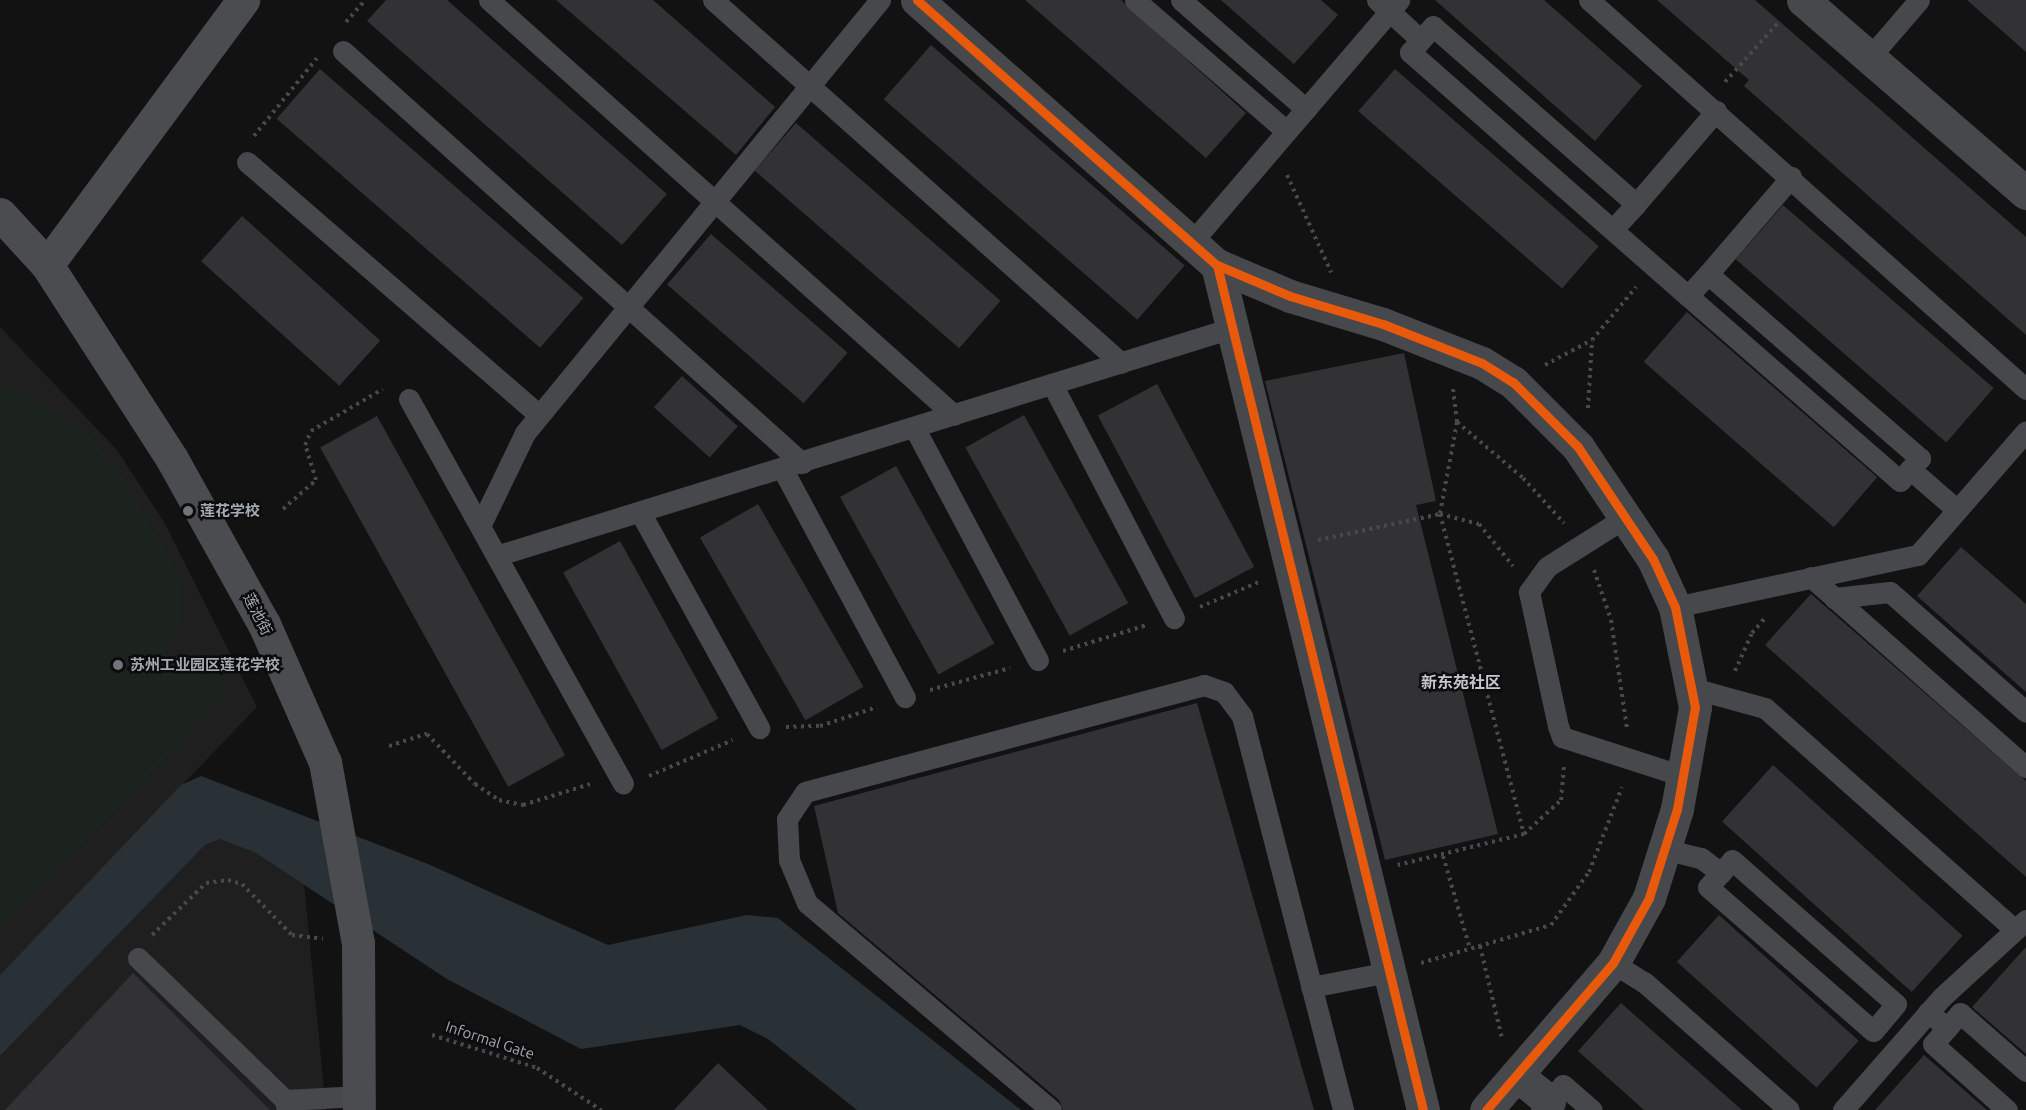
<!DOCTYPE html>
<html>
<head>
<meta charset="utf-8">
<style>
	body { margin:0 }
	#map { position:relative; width:2026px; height:1110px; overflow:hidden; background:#121212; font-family:Ubuntu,"Noto Sans SC",sans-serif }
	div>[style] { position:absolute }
	.built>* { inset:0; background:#1f1f20 }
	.green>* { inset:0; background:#1c221d }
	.water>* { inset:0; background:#2a3136 }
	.building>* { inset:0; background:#323234; transform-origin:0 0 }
	.path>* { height:4px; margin-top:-2px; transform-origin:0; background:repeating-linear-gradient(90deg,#48494c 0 3px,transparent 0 7.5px) }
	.lane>* { height:21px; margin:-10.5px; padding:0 10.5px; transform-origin:10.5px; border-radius:10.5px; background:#46484b }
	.street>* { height:33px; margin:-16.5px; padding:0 16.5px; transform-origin:16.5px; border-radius:16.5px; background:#46484b }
	.secondary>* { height:33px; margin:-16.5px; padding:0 16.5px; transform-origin:16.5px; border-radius:16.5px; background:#4a4c4f }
	.cycleway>* { height:9px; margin:-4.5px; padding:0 4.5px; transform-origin:4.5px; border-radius:4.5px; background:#e8590c }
	.dots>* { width:16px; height:16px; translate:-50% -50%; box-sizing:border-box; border:3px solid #0c0c0d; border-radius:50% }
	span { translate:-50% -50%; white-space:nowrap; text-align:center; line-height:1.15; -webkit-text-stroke:5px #0c0c0d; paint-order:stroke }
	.poi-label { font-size:15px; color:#a4a9b2; font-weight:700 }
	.left { translate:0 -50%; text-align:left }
	.street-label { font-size:15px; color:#a4a9b2 }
	.neighbourhood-label { font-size:16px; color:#c5c7ce; font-weight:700 }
</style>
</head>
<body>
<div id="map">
	<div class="built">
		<div style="clip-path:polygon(0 327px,117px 450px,164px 522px,257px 707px,0 975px)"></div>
		<div style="clip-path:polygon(220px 839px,256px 853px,304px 884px,326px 1110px,0 1110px,0 1056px,205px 845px)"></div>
	</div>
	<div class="green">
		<div style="clip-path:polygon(0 386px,14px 388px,89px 433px,125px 479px,176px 570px,183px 596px,179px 629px,163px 658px,173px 669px,193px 649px,232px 689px,0 931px)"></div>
	</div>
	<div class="water">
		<div style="clip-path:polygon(201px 776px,428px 864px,608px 945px,747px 915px,778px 918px,1021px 1110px,857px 1110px,768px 1039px,740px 1025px,581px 1049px,447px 979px,256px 853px,220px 839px,205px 845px,0 1056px,0 975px,181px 785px)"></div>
	</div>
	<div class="building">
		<div style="clip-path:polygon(386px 0,447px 0,667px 194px,622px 245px,367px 21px)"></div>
		<div style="clip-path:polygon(556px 0,653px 0,775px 107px,736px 155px)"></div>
		<div style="clip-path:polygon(1025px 0,1121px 0,1246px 113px,1206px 158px)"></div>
		<div style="clip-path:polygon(1221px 0,1321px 0,1338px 15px,1294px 64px)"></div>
		<div style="clip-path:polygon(1435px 0,1544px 0,1642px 86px,1595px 141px)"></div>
		<div style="clip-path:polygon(1657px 0,1755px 0,2026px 237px,2026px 335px,1744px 86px,1749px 80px)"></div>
		<div style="clip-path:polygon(1967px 0,2026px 0,2026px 52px)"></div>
		<div style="left:931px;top:45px;width:336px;height:72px;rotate:41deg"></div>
		<div style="left:320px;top:69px;width:349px;height:66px;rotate:41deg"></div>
		<div style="left:1395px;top:69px;width:270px;height:56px;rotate:41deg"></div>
		<div style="left:796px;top:123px;width:271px;height:63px;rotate:41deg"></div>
		<div style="left:1783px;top:205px;width:279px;height:72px;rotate:41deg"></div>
		<div style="left:242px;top:216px;width:186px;height:61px;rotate:42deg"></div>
		<div style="left:711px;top:234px;width:181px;height:67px;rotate:41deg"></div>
		<div style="left:1687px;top:312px;width:252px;height:66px;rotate:41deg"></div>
		<div style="clip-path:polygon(1404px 353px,1436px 501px,1416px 505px,1498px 834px,1385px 860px,1265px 381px)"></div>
		<div style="left:682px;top:376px;width:75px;height:42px;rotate:42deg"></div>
		<div style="left:1157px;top:384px;width:207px;height:67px;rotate:62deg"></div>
		<div style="left:1024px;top:415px;width:215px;height:67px;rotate:61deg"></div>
		<div style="left:377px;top:416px;width:388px;height:65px;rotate:61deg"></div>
		<div style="left:896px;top:466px;width:203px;height:64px;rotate:61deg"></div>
		<div style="left:758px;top:504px;width:211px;height:67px;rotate:60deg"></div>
		<div style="left:620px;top:541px;width:203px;height:65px;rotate:61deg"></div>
		<div style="clip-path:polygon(1961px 547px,2026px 604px,2026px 692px,1917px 596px)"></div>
		<div style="clip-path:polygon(1811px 594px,2026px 781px,2026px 877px,1765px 645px)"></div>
		<div style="clip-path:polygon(1197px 703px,1314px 1110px,1063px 1110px,1059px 1100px,838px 913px,814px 806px)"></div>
		<div style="left:1773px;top:765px;width:255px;height:76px;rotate:42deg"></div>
		<div style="left:1719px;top:915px;width:188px;height:63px;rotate:42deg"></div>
		<div style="clip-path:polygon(2026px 947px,2026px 1054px,1972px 1007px)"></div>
		<div style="clip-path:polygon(133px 973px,270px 1110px,5px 1110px)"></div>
		<div style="clip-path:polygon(1621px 1003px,1742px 1110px,1644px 1110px,1578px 1051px)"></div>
		<div style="clip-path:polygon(1924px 1055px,1987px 1110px,1875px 1110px)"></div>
		<div style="clip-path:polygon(718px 1063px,768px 1110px,674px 1110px)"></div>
	</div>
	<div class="path">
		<div style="left:346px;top:22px;width:29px;rotate:-49deg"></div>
		<div style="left:1725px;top:82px;width:79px;rotate:-48.1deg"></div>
		<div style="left:254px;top:136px;width:100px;rotate:-51.1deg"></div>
		<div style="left:1287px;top:175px;width:107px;rotate:65.6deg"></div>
		<div style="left:1545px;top:365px;width:53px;rotate:-28deg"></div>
		<div style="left:1592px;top:340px;width:69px;rotate:-50.3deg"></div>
		<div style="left:1453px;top:389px;width:33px;rotate:83deg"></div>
		<div style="left:1457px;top:422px;width:87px;rotate:40.3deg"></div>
		<div style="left:1523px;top:478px;width:61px;rotate:47.7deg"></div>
		<div style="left:1588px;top:408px;width:67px;rotate:-86.6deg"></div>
		<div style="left:1457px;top:422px;width:94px;rotate:100.5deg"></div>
		<div style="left:1440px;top:514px;width:40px;rotate:14.4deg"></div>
		<div style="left:1479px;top:524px;width:54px;rotate:51deg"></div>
		<div style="left:283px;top:509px;width:44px;rotate:-41.3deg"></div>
		<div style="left:316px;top:480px;width:37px;rotate:-107deg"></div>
		<div style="left:305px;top:445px;width:15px;rotate:-67deg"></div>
		<div style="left:311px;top:431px;width:83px;rotate:-30.3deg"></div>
		<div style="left:1318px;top:540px;width:125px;rotate:-12deg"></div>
		<div style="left:1440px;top:514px;width:331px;rotate:75.3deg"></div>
		<div style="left:1524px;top:834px;width:130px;rotate:166.2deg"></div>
		<div style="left:1594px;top:570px;width:53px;rotate:71.2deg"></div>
		<div style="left:1611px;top:620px;width:110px;rotate:81.6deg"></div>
		<div style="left:1200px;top:607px;width:64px;rotate:-23deg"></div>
		<div style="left:1063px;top:651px;width:88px;rotate:-17.2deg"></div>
		<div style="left:1735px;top:671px;width:42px;rotate:-65.9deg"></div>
		<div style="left:1752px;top:633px;width:20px;rotate:-49deg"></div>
		<div style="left:930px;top:690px;width:83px;rotate:-15.4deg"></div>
		<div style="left:786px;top:727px;width:34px;rotate:-2deg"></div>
		<div style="left:820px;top:726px;width:60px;rotate:-18.4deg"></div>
		<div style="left:389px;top:746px;width:40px;rotate:-18deg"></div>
		<div style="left:427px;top:734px;width:69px;rotate:46.2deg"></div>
		<div style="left:475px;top:784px;width:29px;rotate:34deg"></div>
		<div style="left:499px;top:800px;width:25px;rotate:12deg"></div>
		<div style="left:523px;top:805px;width:70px;rotate:-17.4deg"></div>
		<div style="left:649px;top:776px;width:91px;rotate:-23.2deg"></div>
		<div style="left:1524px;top:834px;width:50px;rotate:-42.6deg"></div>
		<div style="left:1561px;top:800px;width:33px;rotate:-85deg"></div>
		<div style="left:1443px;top:856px;width:97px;rotate:73.8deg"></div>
		<div style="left:152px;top:935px;width:75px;rotate:-43.9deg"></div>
		<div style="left:206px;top:883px;width:22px;rotate:-8deg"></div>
		<div style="left:228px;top:880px;width:15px;rotate:16deg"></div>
		<div style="left:242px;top:884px;width:71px;rotate:45.6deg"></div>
		<div style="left:292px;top:935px;width:31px;rotate:7deg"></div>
		<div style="left:1480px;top:946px;width:95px;rotate:76.6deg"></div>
		<div style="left:1421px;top:963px;width:135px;rotate:-16.3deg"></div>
		<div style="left:1551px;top:925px;width:65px;rotate:-54.4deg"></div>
		<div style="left:1589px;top:872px;width:91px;rotate:-68.8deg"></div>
		<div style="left:432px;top:1035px;width:110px;rotate:17.4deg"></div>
		<div style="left:537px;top:1068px;width:77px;rotate:33.3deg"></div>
	</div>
	<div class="lane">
		<div style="left:489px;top:0;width:623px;rotate:41.75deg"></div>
		<div style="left:713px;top:0;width:546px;rotate:41.66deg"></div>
		<div style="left:1135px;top:0;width:200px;rotate:40.9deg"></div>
		<div style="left:1181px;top:0;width:166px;rotate:41.1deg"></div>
		<div style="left:1377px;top:0;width:59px;rotate:42.3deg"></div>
		<div style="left:1589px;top:0;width:585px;rotate:41.67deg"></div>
		<div style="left:343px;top:51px;width:617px;rotate:41.91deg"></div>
		<div style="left:1870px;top:57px;width:75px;rotate:-49.3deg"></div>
		<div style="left:247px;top:162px;width:386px;rotate:40.9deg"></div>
		<div style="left:1636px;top:204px;width:123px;rotate:-49.3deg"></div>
		<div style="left:1613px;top:229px;width:34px;rotate:-47deg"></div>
		<div style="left:1636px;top:204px;width:270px;rotate:-138.8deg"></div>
		<div style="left:1433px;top:26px;width:35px;rotate:131deg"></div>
		<div style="left:1410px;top:52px;width:370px;rotate:41.3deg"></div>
		<div style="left:1191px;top:243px;width:320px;rotate:-49.4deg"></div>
		<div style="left:1708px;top:274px;width:281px;rotate:41deg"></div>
		<div style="left:1920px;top:458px;width:30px;rotate:131deg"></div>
		<div style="left:1900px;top:481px;width:281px;rotate:-138.9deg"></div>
		<div style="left:1688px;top:296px;width:30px;rotate:-48deg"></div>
		<div style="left:1708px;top:274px;width:128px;rotate:-49.4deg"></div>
		<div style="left:1052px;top:384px;width:264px;rotate:62.5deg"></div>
		<div style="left:409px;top:399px;width:440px;rotate:60.9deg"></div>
		<div style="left:914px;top:427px;width:264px;rotate:62deg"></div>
		<div style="left:782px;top:468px;width:260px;rotate:61.8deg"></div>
		<div style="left:1910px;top:469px;width:62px;rotate:41.1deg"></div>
		<div style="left:640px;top:512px;width:247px;rotate:61.1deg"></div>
		<div style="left:1626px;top:517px;width:93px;rotate:147.7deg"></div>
		<div style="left:1547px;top:567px;width:31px;rotate:126deg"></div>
		<div style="left:1529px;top:592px;width:137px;rotate:77.8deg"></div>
		<div style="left:1558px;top:726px;width:12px;rotate:70deg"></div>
		<div style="left:1562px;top:737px;width:127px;rotate:17.9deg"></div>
		<div style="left:481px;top:524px;width:101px;rotate:-64.2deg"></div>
		<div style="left:525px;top:433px;width:560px;rotate:-50.65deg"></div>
		<div style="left:499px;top:555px;width:767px;rotate:-17.21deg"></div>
		<div style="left:1811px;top:577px;width:287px;rotate:41.5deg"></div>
		<div style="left:1834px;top:598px;width:56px;rotate:-6.1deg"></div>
		<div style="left:1890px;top:592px;width:181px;rotate:41.4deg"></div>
		<div style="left:1675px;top:607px;width:249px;rotate:-12.1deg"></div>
		<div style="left:1918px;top:555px;width:164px;rotate:-48.9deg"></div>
		<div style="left:1692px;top:688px;width:76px;rotate:15.3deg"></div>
		<div style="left:1765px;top:708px;width:334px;rotate:41.6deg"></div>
		<div style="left:1664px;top:849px;width:38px;rotate:14deg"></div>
		<div style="left:1701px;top:858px;width:25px;rotate:37deg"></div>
		<div style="left:1732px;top:860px;width:218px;rotate:41.3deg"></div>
		<div style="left:1896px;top:1004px;width:35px;rotate:130deg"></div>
		<div style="left:1873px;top:1031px;width:219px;rotate:-138.9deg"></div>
		<div style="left:1708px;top:887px;width:36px;rotate:-48deg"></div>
		<div style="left:138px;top:958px;width:204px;rotate:44deg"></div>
		<div style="left:285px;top:1100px;width:10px;rotate:79deg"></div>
		<div style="left:1613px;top:963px;width:36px;rotate:32deg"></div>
		<div style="left:1644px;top:982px;width:193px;rotate:41.4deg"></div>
		<div style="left:1311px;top:987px;width:79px;rotate:-10.9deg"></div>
		<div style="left:1928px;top:1012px;width:25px;rotate:40deg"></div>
		<div style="left:1947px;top:1028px;width:21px;rotate:131deg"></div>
		<div style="left:1933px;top:1044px;width:99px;rotate:41.7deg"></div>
		<div style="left:1947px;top:1028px;width:20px;rotate:-49deg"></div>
		<div style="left:1960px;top:1013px;width:88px;rotate:41.3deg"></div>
		<div style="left:285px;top:1100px;width:75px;rotate:-3.1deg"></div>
		<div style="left:1051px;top:1110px;width:320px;rotate:-139.7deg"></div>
		<div style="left:807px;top:903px;width:47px;rotate:-112.7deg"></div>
		<div style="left:789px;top:860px;width:41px;rotate:-92.8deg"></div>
		<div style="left:787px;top:819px;width:32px;rotate:-56deg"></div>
		<div style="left:805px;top:792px;width:413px;rotate:-15deg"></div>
		<div style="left:1204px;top:685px;width:21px;rotate:19deg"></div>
		<div style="left:1224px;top:692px;width:30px;rotate:53deg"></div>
		<div style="left:1242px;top:716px;width:407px;rotate:75.6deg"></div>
		<div style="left:1541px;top:1110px;width:33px;rotate:-49deg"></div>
		<div style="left:1563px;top:1085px;width:38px;rotate:41deg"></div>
		<div style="left:1843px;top:1110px;width:150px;rotate:-48.8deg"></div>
		<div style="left:1942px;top:997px;width:114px;rotate:-42.5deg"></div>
	</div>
	<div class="street">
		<div style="left:917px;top:0;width:400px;rotate:41.5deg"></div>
		<div style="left:1803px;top:0;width:295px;rotate:40.9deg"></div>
		<div style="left:1518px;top:1076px;width:40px;rotate:39deg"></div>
		<div style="left:1423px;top:1110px;width:870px;rotate:-103.7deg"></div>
		<div style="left:1217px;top:265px;width:79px;rotate:23deg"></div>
		<div style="left:1290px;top:296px;width:97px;rotate:16.8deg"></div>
		<div style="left:1383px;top:324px;width:106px;rotate:21.5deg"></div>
		<div style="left:1482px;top:363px;width:36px;rotate:32deg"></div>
		<div style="left:1513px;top:382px;width:92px;rotate:45deg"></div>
		<div style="left:1578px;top:447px;width:135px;rotate:56.2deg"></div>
		<div style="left:1653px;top:559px;width:53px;rotate:65.4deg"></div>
		<div style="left:1675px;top:607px;width:102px;rotate:78.7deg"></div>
		<div style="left:1695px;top:707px;width:104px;rotate:100deg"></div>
		<div style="left:1677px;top:809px;width:93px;rotate:107.5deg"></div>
		<div style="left:1649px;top:898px;width:74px;rotate:119deg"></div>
		<div style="left:1613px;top:963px;width:194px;rotate:130.8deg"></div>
	</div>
	<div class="secondary">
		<div style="left:0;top:214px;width:69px;rotate:47.3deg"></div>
		<div style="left:47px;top:265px;width:231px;rotate:57.2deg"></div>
		<div style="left:172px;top:459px;width:189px;rotate:60.9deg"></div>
		<div style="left:264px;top:624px;width:151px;rotate:66.2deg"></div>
		<div style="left:325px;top:762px;width:184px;rotate:79.7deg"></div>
		<div style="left:358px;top:943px;width:167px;rotate:89.7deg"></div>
		<div style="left:47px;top:265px;width:330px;rotate:-53.5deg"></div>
	</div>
	<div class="cycleway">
		<div style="left:917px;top:0;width:400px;rotate:41.5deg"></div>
		<div style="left:1423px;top:1110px;width:870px;rotate:-103.7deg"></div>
		<div style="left:1217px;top:265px;width:79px;rotate:23deg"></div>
		<div style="left:1290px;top:296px;width:97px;rotate:16.8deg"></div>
		<div style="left:1383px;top:324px;width:106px;rotate:21.5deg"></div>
		<div style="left:1482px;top:363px;width:36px;rotate:32deg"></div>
		<div style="left:1513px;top:382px;width:92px;rotate:45deg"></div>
		<div style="left:1578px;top:447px;width:135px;rotate:56.2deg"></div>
		<div style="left:1653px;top:559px;width:53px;rotate:65.4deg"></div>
		<div style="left:1675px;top:607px;width:102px;rotate:78.7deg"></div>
		<div style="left:1695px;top:707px;width:104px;rotate:100deg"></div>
		<div style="left:1677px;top:809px;width:93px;rotate:107.5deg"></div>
		<div style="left:1649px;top:898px;width:74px;rotate:119deg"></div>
		<div style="left:1613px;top:963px;width:194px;rotate:130.8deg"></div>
	</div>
	<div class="dots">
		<div style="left:188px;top:511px;background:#71747a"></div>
		<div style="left:118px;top:665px;background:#71747a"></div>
	</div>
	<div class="poi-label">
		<span class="left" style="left:200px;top:511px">莲花学校</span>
		<span class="left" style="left:130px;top:665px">苏州工业园区莲花学校</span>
	</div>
	<div class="street-label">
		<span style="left:258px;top:614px;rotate:63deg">莲池街</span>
		<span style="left:490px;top:1040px;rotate:18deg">Informal Gate</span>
	</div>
	<div class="neighbourhood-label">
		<span style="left:1461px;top:682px">新东苑社区</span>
	</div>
</div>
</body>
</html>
